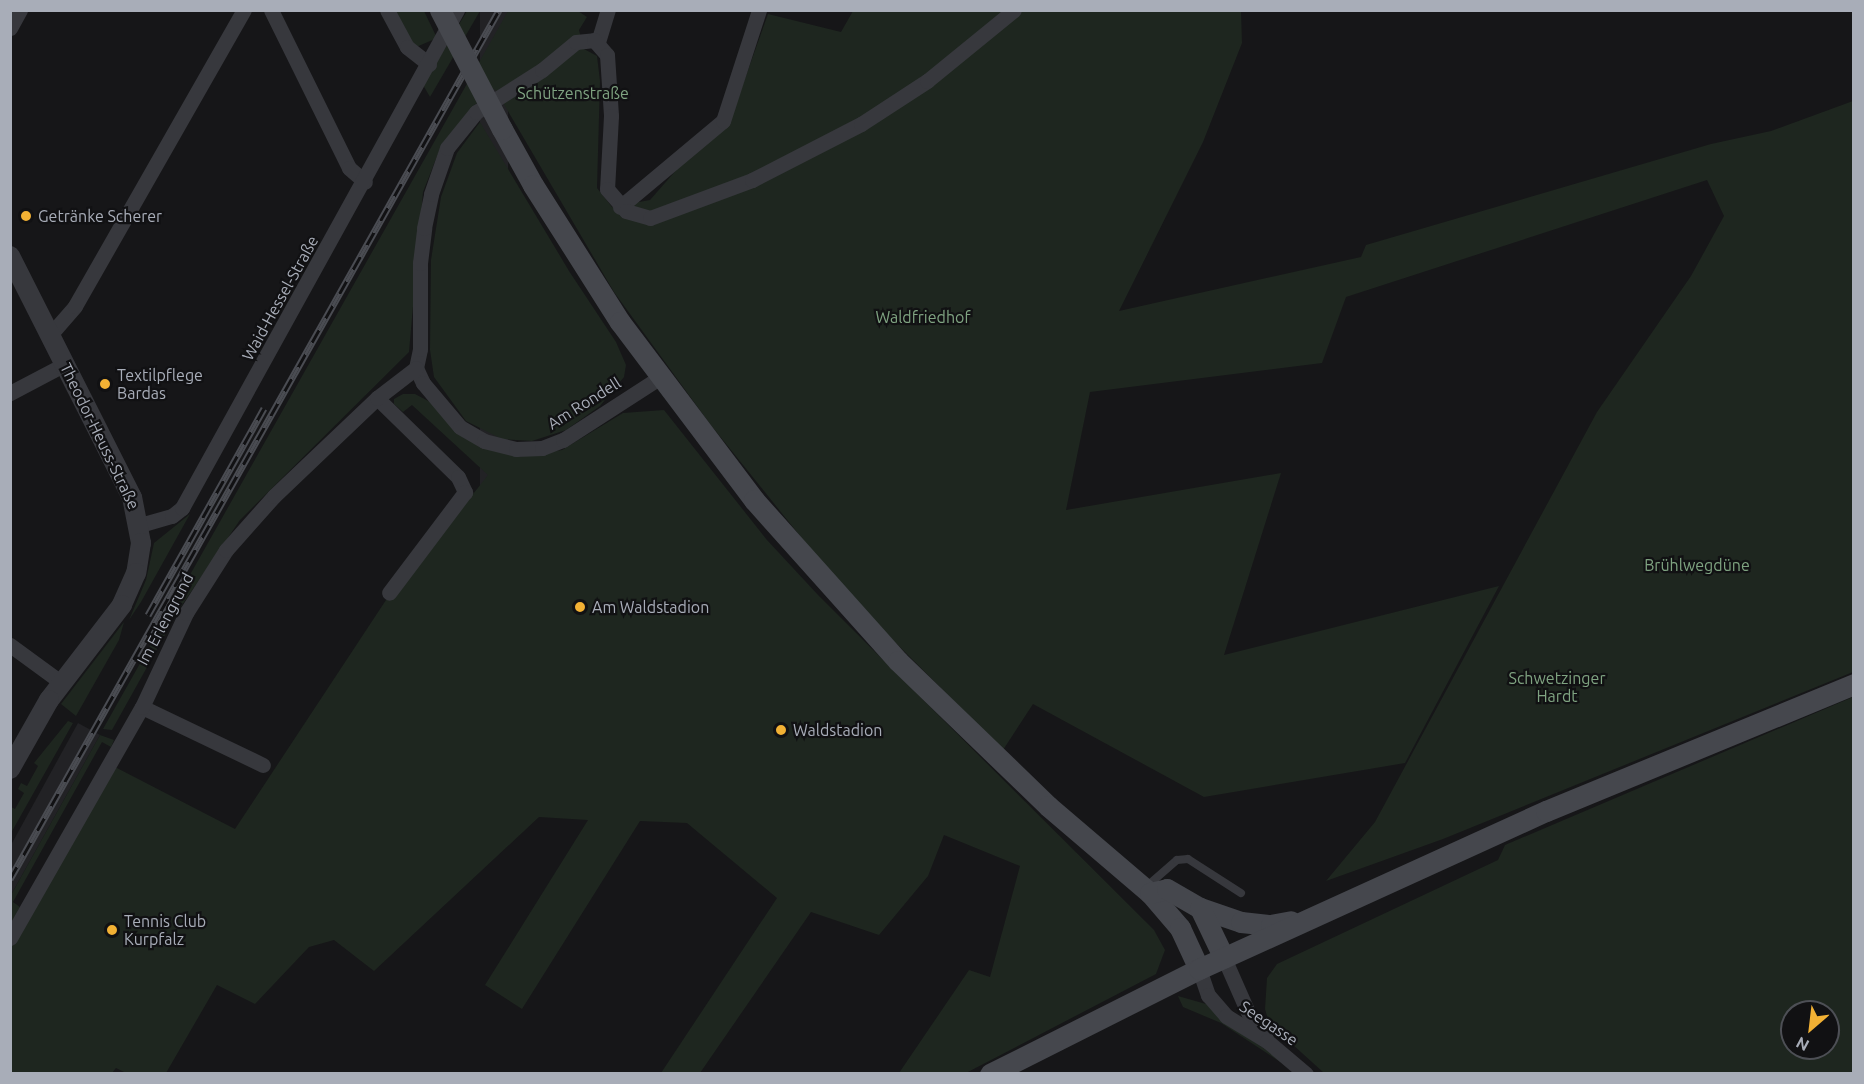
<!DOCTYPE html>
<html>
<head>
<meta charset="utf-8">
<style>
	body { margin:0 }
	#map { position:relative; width:1864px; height:1084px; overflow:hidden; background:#161618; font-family:Ubuntu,sans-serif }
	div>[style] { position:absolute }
	.built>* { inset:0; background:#222225; transform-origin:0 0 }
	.green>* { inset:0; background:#1e261f }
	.service>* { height:8px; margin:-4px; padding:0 4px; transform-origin:4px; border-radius:4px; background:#37383d }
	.minor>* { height:15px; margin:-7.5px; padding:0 7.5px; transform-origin:7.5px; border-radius:7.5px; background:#37383d }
	.tertiary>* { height:20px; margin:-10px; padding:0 10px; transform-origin:10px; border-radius:10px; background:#37383d }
	.secondary>* { height:21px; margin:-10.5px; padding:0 10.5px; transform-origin:10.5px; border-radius:10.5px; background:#45474d }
	.rail>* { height:7px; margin-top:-3.5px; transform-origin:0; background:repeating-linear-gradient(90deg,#111113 0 14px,#4a4c52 0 28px); box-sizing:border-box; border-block:2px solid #4a4c52 }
	.secondary-bridge>* { height:21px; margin:-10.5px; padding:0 10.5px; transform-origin:10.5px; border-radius:10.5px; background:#45474d }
	.dots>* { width:16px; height:16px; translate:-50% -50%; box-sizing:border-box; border:3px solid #111113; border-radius:50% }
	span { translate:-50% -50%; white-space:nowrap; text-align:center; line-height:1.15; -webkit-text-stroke:4.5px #111113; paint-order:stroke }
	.park-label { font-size:16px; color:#7fa381 }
	.poi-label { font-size:16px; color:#a8adb8 }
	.left { translate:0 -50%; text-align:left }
	.street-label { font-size:16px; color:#a8adb8 }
	.frame { position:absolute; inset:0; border:12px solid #a8adb8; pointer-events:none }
	.north { position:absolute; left:1780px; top:1000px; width:60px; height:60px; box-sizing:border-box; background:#111113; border:2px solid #4d4f55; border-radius:50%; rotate:208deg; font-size:16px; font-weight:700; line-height:24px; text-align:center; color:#a8adb8 }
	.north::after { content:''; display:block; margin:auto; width:21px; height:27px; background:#f2b134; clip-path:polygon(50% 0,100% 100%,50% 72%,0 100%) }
</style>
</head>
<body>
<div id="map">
	<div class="built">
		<div style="left:480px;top:11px;width:28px;height:810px"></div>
		<div style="clip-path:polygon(78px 723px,100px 735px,11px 895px,11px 845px)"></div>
	</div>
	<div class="green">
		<div style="clip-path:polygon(392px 11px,424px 11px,437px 38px,414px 48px)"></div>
		<div style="clip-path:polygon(467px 11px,480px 11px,430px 97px,423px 85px)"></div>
		<div style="clip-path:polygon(508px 11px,578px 11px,587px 17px,579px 30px,584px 49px,597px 56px,600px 81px,597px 188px,612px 207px,650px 200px,737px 101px,768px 14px,841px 32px,853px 11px,1241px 11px,1242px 43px,1203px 142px,1119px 311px,1361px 257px,1366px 245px,1711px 144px,1771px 131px,1853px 101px,1853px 672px,1443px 839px,1326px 881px,1375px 822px,1597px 412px,1691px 276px,1724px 216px,1707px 180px,1346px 297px,1322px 363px,1090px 392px,1066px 510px,1281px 473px,1224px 655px,1499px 586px,1405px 763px,1204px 797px,1033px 704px,1003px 750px,846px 593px,710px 424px,614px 292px,495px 89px,472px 107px,441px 146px,423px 192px,409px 352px,240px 520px,180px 608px,112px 730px,103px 729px)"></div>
		<div style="clip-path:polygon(480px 122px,569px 271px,616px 342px,626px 365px,624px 377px,600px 406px,566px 430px,532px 441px,502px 439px,466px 421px,434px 377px,430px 350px,431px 260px,441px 197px,457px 153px)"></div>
		<div style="clip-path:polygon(403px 394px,415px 394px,432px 403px,481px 447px,518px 457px,562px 450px,623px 413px,664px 410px,767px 540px,819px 596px,1154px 930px,1165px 950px,1156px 974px,966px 1073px,899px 1073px,969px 970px,990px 977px,1020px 866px,944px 835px,928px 876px,879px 935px,811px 912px,700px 1073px,661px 1073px,777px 898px,687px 823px,640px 821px,522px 1009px,485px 985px,588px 820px,539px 817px,374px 971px,334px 940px,309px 947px,255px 1004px,217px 985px,166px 1073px,126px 1073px,116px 1068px,112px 1073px,11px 1074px,11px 947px,115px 767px,235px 829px,388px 597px,393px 596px,488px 475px,412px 405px,403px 412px,394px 404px,394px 399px)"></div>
		<div style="clip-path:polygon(190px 514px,141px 602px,129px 620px,146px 580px,154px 543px)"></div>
		<div style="clip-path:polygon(124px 622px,119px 640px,76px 716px,61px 704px)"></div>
		<div style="clip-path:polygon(evenodd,1853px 697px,1853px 1073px,1324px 1073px,1269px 1023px,1265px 1009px,1267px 978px,1277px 964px,1498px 860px,1505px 845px,1853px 697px,1792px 1012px,1828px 1012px,1828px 1048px,1792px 1048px,1792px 1012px)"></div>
		<div style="clip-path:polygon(68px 721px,73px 723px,11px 833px,11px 807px,15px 809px,24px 793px,18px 789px,21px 783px,27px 786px,38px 766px,34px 763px)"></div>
		<div style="clip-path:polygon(100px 735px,114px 740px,111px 747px,102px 742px,13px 902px,20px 907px,11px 923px,11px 895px)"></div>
		<div style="clip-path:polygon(1178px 996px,1206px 1004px,1230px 1026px,1265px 1049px,1297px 1073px,1221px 1023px,1183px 1007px)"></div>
	</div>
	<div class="service">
		<div style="left:1146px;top:887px;width:41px;rotate:-41.1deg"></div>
		<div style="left:1177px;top:860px;width:11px;rotate:-5deg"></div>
		<div style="left:1188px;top:859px;width:63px;rotate:32.7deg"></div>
	</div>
	<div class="minor">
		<div style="left:271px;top:10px;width:176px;rotate:63.7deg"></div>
		<div style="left:349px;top:168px;width:21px;rotate:41deg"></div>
		<div style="left:387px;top:10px;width:42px;rotate:61.6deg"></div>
		<div style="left:407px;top:47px;width:28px;rotate:38deg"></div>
		<div style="left:10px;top:28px;width:21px;rotate:-61deg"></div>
		<div style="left:598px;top:42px;width:34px;rotate:-73deg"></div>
		<div style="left:620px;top:207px;width:134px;rotate:-39.9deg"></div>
		<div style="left:723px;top:121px;width:117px;rotate:-72deg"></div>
		<div style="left:50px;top:335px;width:38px;rotate:-49deg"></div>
		<div style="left:75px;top:306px;width:341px;rotate:-60.3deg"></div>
		<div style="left:416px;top:368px;width:19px;rotate:-78deg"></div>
		<div style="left:420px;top:349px;width:86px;rotate:-90deg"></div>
		<div style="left:420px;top:263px;width:35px;rotate:-83deg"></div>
		<div style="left:424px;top:228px;width:35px;rotate:-78deg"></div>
		<div style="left:431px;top:194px;width:49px;rotate:-70.8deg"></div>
		<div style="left:447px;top:148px;width:46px;rotate:-51.1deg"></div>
		<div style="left:476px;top:112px;width:78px;rotate:-32.5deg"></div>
		<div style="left:542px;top:70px;width:44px;rotate:-39.5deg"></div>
		<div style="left:576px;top:42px;width:18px;rotate:-6deg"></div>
		<div style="left:594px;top:40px;width:20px;rotate:49deg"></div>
		<div style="left:607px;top:55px;width:61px;rotate:86.2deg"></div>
		<div style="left:611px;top:116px;width:73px;rotate:93.1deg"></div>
		<div style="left:607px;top:189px;width:29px;rotate:49deg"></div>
		<div style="left:626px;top:211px;width:25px;rotate:16deg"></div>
		<div style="left:650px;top:218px;width:109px;rotate:-20.4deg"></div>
		<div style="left:752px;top:180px;width:123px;rotate:-27.2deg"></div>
		<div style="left:861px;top:124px;width:79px;rotate:-33.1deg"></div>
		<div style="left:927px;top:81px;width:112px;rotate:-39.2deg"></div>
		<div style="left:416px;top:368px;width:17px;rotate:65deg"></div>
		<div style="left:423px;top:383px;width:57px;rotate:49.9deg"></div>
		<div style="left:460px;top:427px;width:28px;rotate:30deg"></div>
		<div style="left:484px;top:441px;width:33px;rotate:14deg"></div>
		<div style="left:516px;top:449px;width:26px;rotate:-2deg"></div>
		<div style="left:542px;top:448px;width:22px;rotate:-21deg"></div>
		<div style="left:563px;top:440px;width:114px;rotate:-32.9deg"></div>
		<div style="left:10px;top:393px;width:62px;rotate:-27.8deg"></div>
		<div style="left:377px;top:398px;width:113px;rotate:44.3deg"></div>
		<div style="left:458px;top:477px;width:17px;rotate:65deg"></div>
		<div style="left:465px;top:492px;width:126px;rotate:127deg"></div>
		<div style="left:140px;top:525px;width:33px;rotate:-16deg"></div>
		<div style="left:172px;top:516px;width:13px;rotate:-39deg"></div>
		<div style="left:182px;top:508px;width:569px;rotate:-61.09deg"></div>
		<div style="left:10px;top:645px;width:64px;rotate:36.2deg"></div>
		<div style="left:142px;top:707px;width:134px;rotate:25.6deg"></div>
		<div style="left:10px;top:938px;width:266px;rotate:-60.3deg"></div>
		<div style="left:142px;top:707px;width:104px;rotate:-64.9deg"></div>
		<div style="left:186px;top:613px;width:75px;rotate:-57.6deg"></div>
		<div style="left:226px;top:550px;width:72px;rotate:-48.4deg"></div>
		<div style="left:274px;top:496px;width:142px;rotate:-43.6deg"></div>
		<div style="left:377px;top:398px;width:49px;rotate:-37.6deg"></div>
		<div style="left:1224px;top:958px;width:64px;rotate:66.2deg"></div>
		<div style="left:1250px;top:1017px;width:26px;rotate:53deg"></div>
		<div style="left:1199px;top:969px;width:28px;rotate:71deg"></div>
		<div style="left:1208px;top:995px;width:28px;rotate:49deg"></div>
		<div style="left:1226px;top:1016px;width:48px;rotate:31.4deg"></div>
		<div style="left:1267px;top:1041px;width:51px;rotate:40.2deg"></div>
	</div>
	<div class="tertiary">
		<div style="left:10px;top:256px;width:270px;rotate:63.2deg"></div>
		<div style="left:132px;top:497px;width:47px;rotate:78.9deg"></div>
		<div style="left:141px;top:543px;width:30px;rotate:99deg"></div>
		<div style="left:136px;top:573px;width:35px;rotate:114deg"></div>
		<div style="left:122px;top:605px;width:120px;rotate:127.5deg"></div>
		<div style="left:49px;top:700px;width:79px;rotate:119.5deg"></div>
	</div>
	<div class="secondary">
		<div style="left:502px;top:129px;width:64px;rotate:61deg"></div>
		<div style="left:533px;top:185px;width:162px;rotate:57.6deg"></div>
		<div style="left:620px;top:322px;width:223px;rotate:53deg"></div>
		<div style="left:754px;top:500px;width:216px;rotate:48.2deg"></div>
		<div style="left:898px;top:661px;width:209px;rotate:44deg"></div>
		<div style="left:1048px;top:806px;width:134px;rotate:40.5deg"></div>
		<div style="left:1150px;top:893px;width:46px;rotate:49.4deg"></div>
		<div style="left:1180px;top:928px;width:45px;rotate:65.1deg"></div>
		<div style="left:1150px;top:893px;width:17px;rotate:-13deg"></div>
		<div style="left:1167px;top:889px;width:38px;rotate:30deg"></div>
		<div style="left:1200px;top:908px;width:43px;rotate:18.9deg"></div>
		<div style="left:1241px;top:922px;width:30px;rotate:6deg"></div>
		<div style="left:1271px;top:925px;width:20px;rotate:-11deg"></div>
		<div style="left:1200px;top:908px;width:55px;rotate:64.4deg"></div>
		<div style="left:990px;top:1074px;width:234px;rotate:-26.7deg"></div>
		<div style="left:1199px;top:969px;width:381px;rotate:-24.5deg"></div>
		<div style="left:1546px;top:811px;width:333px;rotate:-22.4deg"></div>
	</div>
	<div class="rail">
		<div style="left:148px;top:615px;width:237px;rotate:-60.7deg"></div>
		<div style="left:10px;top:879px;width:997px;rotate:-60.63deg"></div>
	</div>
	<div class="secondary-bridge">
		<div style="left:440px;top:10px;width:134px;rotate:62.5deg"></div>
	</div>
	<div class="dots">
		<div style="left:26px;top:216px;background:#f2b134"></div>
		<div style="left:105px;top:384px;background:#f2b134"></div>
		<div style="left:580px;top:607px;background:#f2b134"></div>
		<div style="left:781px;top:730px;background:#f2b134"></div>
		<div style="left:112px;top:930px;background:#f2b134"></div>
	</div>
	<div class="park-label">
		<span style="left:573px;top:93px">Schützenstraße</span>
		<span style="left:923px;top:317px">Waldfriedhof</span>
		<span style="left:1697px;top:565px">Brühlwegdüne</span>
		<span style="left:1557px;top:687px">Schwetzinger<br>Hardt</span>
	</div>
	<div class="poi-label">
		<span class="left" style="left:38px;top:216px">Getränke Scherer</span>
		<span class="left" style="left:117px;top:384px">Textilpflege<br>Bardas</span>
		<span class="left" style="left:592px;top:607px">Am Waldstadion</span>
		<span class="left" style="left:793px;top:730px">Waldstadion</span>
		<span class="left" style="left:124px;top:930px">Tennis Club<br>Kurpfalz</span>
	</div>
	<div class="street-label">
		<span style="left:280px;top:298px;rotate:-61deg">Waid-Hessel-Straße</span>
		<span style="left:584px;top:403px;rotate:-32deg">Am Rondell</span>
		<span style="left:100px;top:436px;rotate:64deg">Theodor-Heuss-Straße</span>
		<span style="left:165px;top:619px;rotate:-62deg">Im Erlengrund</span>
		<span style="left:1269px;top:1023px;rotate:34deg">Seegasse</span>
	</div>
	<div class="frame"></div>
	<div class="north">N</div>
</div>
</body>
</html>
